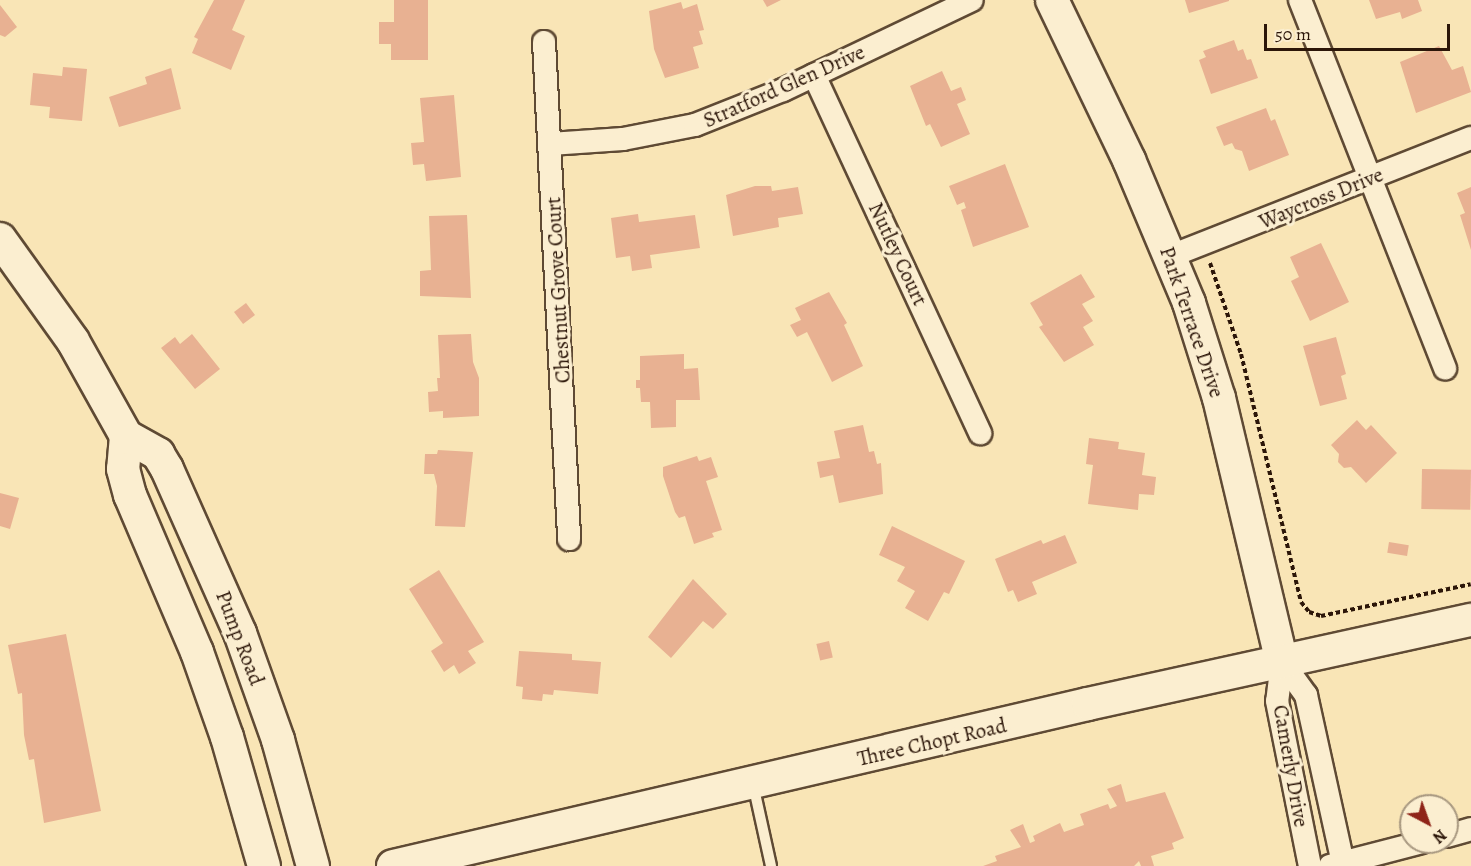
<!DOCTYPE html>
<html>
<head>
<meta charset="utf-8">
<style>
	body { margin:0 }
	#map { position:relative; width:1471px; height:866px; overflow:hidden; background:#f9e5b6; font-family:Alegreya,serif }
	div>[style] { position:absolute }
	.building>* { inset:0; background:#e8b192; transform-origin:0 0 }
	.path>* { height:4px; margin-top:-2px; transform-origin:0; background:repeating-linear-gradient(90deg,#2c1609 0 4.5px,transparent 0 7.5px) }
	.roads { filter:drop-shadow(2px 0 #5f4a34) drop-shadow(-2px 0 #5f4a34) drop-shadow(0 2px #5f4a34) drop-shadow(0 -2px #5f4a34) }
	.lane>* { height:10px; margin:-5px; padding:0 5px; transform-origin:5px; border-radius:5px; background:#fbeed0 }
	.street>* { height:22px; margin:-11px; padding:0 11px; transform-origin:11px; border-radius:11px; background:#fbeed0 }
	.secondary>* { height:32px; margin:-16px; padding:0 16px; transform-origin:16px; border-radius:16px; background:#fbeed0 }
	span { translate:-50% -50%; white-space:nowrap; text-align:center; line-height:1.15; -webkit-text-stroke:6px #fbeed0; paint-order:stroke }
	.street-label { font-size:21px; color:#2c1609 }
	.north { position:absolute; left:1399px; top:794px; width:60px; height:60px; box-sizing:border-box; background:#fbeed0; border:2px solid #a89880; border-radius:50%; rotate:139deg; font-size:16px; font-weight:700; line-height:24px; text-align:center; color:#2c1609 }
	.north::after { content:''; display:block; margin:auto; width:21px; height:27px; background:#8f2418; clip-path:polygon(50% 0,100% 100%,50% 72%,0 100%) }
	.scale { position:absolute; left:1264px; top:24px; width:186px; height:27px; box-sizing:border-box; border:3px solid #2c1609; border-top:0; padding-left:8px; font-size:18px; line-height:21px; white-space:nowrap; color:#2c1609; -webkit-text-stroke:4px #fbeed0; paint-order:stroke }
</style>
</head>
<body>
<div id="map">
	<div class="building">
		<div style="clip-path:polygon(214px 0,245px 0,232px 30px,245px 36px,231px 70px,192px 53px,198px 39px,194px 37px)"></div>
		<div style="clip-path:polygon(394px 0,428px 0,428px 60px,391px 60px,391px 44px,379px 44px,379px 22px,394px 22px)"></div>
		<div style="clip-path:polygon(763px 0,781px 0,767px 7px)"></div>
		<div style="clip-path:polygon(1185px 0,1229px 0,1229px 1px,1189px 13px)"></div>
		<div style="clip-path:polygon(1369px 0,1418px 0,1422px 11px,1402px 19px,1400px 12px,1376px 19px)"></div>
		<div style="clip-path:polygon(681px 2px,683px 9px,697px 4px,704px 30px,699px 31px,703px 44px,693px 47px,699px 68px,665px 78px,654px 49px,649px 11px)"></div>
		<div style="clip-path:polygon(0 5px,17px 27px,5px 37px,0 35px)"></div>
		<div style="clip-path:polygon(1234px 40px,1238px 51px,1243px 49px,1247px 60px,1251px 59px,1258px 78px,1211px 94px,1199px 60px,1206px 57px,1203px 51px)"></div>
		<div style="clip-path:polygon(1439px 46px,1452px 70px,1463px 66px,1471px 92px,1416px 113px,1400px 62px)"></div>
		<div style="clip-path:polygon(63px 67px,87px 69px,82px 121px,49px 118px,50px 107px,30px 105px,33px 73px,62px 76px)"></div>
		<div style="clip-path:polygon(171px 68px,181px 109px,119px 127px,109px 97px,147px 84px,145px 77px)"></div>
		<div style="clip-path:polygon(942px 71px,951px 91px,961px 87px,966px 100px,957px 104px,970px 134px,941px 147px,930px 124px,926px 126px,910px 86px)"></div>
		<div style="clip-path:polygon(454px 95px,461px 177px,426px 181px,424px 164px,413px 165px,411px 143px,424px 142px,420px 98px)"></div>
		<div style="clip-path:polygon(1266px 108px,1271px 121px,1275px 119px,1289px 155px,1249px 171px,1242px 151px,1235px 149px,1232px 143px,1224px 146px,1216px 127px)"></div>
		<div style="clip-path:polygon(1005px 164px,1029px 227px,973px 247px,961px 210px,966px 208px,964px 202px,957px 205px,949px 186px)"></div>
		<div style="clip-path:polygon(755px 186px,771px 186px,772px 191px,798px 187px,803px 214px,778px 218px,779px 227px,733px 236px,726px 195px)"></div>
		<div style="clip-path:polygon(1471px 187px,1471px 250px,1460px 215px,1465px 213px,1457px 193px)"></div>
		<div style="clip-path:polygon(638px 214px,639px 222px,695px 215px,700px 248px,650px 255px,652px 268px,632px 271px,630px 256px,616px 258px,611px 218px)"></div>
		<div style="clip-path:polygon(467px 215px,471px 298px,420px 296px,420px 271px,431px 270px,429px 216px)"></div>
		<div style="clip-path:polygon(1321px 243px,1349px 302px,1310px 321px,1291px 281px,1299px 277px,1290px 257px)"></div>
		<div style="clip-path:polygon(1081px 274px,1095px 297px,1082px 304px,1093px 321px,1083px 327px,1094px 345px,1064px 362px,1039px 327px,1043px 325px,1030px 303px)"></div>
		<div style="clip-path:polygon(829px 292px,847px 323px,844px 325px,863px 366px,832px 382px,807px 332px,797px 337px,790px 325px,801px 320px,795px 308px)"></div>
		<div style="left:246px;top:303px;width:15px;height:15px;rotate:53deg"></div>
		<div style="clip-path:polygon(192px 334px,220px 369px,195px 389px,161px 348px,175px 337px,180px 344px)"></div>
		<div style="clip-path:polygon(471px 334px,473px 362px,479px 378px,479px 416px,443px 418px,443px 411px,429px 412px,428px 392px,438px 391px,437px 378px,440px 378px,438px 335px)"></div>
		<div style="clip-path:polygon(1336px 337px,1346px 374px,1341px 376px,1347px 399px,1320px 406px,1303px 346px)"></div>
		<div style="clip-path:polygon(684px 354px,684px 369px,698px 368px,700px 400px,676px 400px,676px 427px,651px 428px,650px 402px,641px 402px,640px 388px,636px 388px,636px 380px,640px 380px,640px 356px)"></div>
		<div style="clip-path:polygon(1357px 420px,1366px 430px,1371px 425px,1397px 453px,1366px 483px,1351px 467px,1344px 468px,1338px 462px,1339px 454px,1331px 445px)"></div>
		<div style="clip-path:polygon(863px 425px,869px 452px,874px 451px,877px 464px,881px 463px,883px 494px,839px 503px,833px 475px,820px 478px,817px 462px,840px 458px,834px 431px)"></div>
		<div style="clip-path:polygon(1089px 438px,1119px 442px,1118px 449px,1145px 453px,1142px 475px,1156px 477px,1154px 495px,1139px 494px,1138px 510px,1088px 504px,1093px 465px,1086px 464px)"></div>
		<div style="clip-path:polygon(438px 450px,473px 452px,465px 527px,435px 526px,437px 486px,434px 474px,424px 474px,425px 454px,437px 454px)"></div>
		<div style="clip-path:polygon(697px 456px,699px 461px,711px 457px,718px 477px,706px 481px,722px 530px,712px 533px,714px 537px,694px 544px,685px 516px,679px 518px,675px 512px,663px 476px,663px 467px)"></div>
		<div style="left:1422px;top:469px;width:49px;height:40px;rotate:1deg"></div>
		<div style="clip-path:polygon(0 493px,19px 498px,10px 529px,0 526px)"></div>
		<div style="clip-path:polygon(892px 526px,965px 561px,949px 594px,944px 592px,928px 621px,905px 608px,915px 591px,897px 581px,905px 567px,879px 555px)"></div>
		<div style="clip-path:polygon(1065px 535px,1077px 563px,1032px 582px,1037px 594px,1018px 602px,1013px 590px,1008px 592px,995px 559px,1041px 540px,1043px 544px)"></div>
		<div style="left:1389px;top:542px;width:20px;height:11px;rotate:9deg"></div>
		<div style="clip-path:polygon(439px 570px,484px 642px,468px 651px,476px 663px,459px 674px,454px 665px,444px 672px,431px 651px,443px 643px,409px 589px)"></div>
		<div style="clip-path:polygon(693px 579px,727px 614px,713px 629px,703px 621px,671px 658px,648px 637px)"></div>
		<div style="clip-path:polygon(66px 634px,101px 811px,44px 823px,34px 759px,29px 760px,24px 735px,22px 693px,18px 694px,8px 645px)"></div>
		<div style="left:829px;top:641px;width:17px;height:13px;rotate:77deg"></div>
		<div style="clip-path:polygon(519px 651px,572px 654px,572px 660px,601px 662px,598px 694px,554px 690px,553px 695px,543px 694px,542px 701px,522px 699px,523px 687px,516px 686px)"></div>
		<div style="clip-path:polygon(1121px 784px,1126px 802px,1165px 792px,1182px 833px,1184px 838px,1172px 843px,1174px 849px,1151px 856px,1154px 866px,1141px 866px,1139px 861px,1134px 866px,983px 866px,997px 861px,995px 856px,1021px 847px,1010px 830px,1023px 824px,1030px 843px,1035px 841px,1033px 836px,1060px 823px,1064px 832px,1084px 825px,1080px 814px,1108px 804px,1110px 809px,1117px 806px,1107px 789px)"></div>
	</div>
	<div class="path">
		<div style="left:1210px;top:263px;width:96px;rotate:71.2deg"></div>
		<div style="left:1241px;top:354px;width:255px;rotate:76.4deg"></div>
		<div style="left:1301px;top:602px;width:13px;rotate:51deg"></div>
		<div style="left:1309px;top:612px;width:13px;rotate:18deg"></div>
		<div style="left:1321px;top:616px;width:153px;rotate:-12deg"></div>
	</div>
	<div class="roads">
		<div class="lane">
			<div style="left:753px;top:784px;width:84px;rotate:77.6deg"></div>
		</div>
		<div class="street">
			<div style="left:1300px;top:0;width:396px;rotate:68.5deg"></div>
			<div style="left:544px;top:42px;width:498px;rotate:87.1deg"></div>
			<div style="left:814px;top:75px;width:395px;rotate:65.1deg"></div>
			<div style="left:550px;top:144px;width:73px;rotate:-3.9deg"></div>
			<div style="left:623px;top:139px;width:73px;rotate:-11deg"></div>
			<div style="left:695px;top:125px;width:95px;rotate:-21.7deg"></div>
			<div style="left:783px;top:90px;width:209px;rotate:-25.5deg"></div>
			<div style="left:1171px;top:256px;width:322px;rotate:-21.5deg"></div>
			<div style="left:1282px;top:662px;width:41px;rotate:54deg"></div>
			<div style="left:1306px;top:695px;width:172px;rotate:77.6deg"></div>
			<div style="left:1282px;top:662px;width:39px;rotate:97deg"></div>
			<div style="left:1277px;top:701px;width:168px;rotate:78.7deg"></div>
			<div style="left:1447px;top:836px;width:25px;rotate:-16deg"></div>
			<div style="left:1330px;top:866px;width:95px;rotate:-14.6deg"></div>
		</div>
		<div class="secondary">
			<div style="left:1052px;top:0;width:178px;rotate:64.3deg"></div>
			<div style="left:1129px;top:160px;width:155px;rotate:67.2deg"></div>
			<div style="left:1189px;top:303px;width:100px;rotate:72.5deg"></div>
			<div style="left:1219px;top:398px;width:271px;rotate:76.6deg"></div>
			<div style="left:0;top:239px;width:125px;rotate:54.4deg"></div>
			<div style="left:73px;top:341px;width:109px;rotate:60.8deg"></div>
			<div style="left:126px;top:436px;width:37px;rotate:29deg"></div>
			<div style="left:158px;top:454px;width:17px;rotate:59deg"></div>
			<div style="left:167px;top:469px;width:180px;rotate:66deg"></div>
			<div style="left:240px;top:633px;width:114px;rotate:70.4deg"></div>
			<div style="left:278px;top:740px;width:131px;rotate:74.5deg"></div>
			<div style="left:126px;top:436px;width:33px;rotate:95deg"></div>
			<div style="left:123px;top:469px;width:27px;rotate:75deg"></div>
			<div style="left:130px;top:495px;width:171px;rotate:66.9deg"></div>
			<div style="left:197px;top:652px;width:90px;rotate:70.6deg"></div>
			<div style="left:227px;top:737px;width:134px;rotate:74deg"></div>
			<div style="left:393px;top:866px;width:714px;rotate:-13.12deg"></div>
			<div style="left:1088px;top:704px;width:392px;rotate:-12.4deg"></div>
		</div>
	</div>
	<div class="street-label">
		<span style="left:784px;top:86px;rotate:-24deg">Stratford Glen Drive</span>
		<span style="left:1321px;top:198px;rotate:-22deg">Waycross Drive</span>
		<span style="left:898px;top:254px;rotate:65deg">Nutley Court</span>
		<span style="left:558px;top:290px;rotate:-93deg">Chestnut Grove Court</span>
		<span style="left:1192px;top:322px;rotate:71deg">Park Terrace Drive</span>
		<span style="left:240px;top:638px;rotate:69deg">Pump Road</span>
		<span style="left:932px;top:742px;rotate:-13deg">Three Chopt Road</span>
		<span style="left:1291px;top:766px;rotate:80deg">Camerly Drive</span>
	</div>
	<div class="north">N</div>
	<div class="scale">50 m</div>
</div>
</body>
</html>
